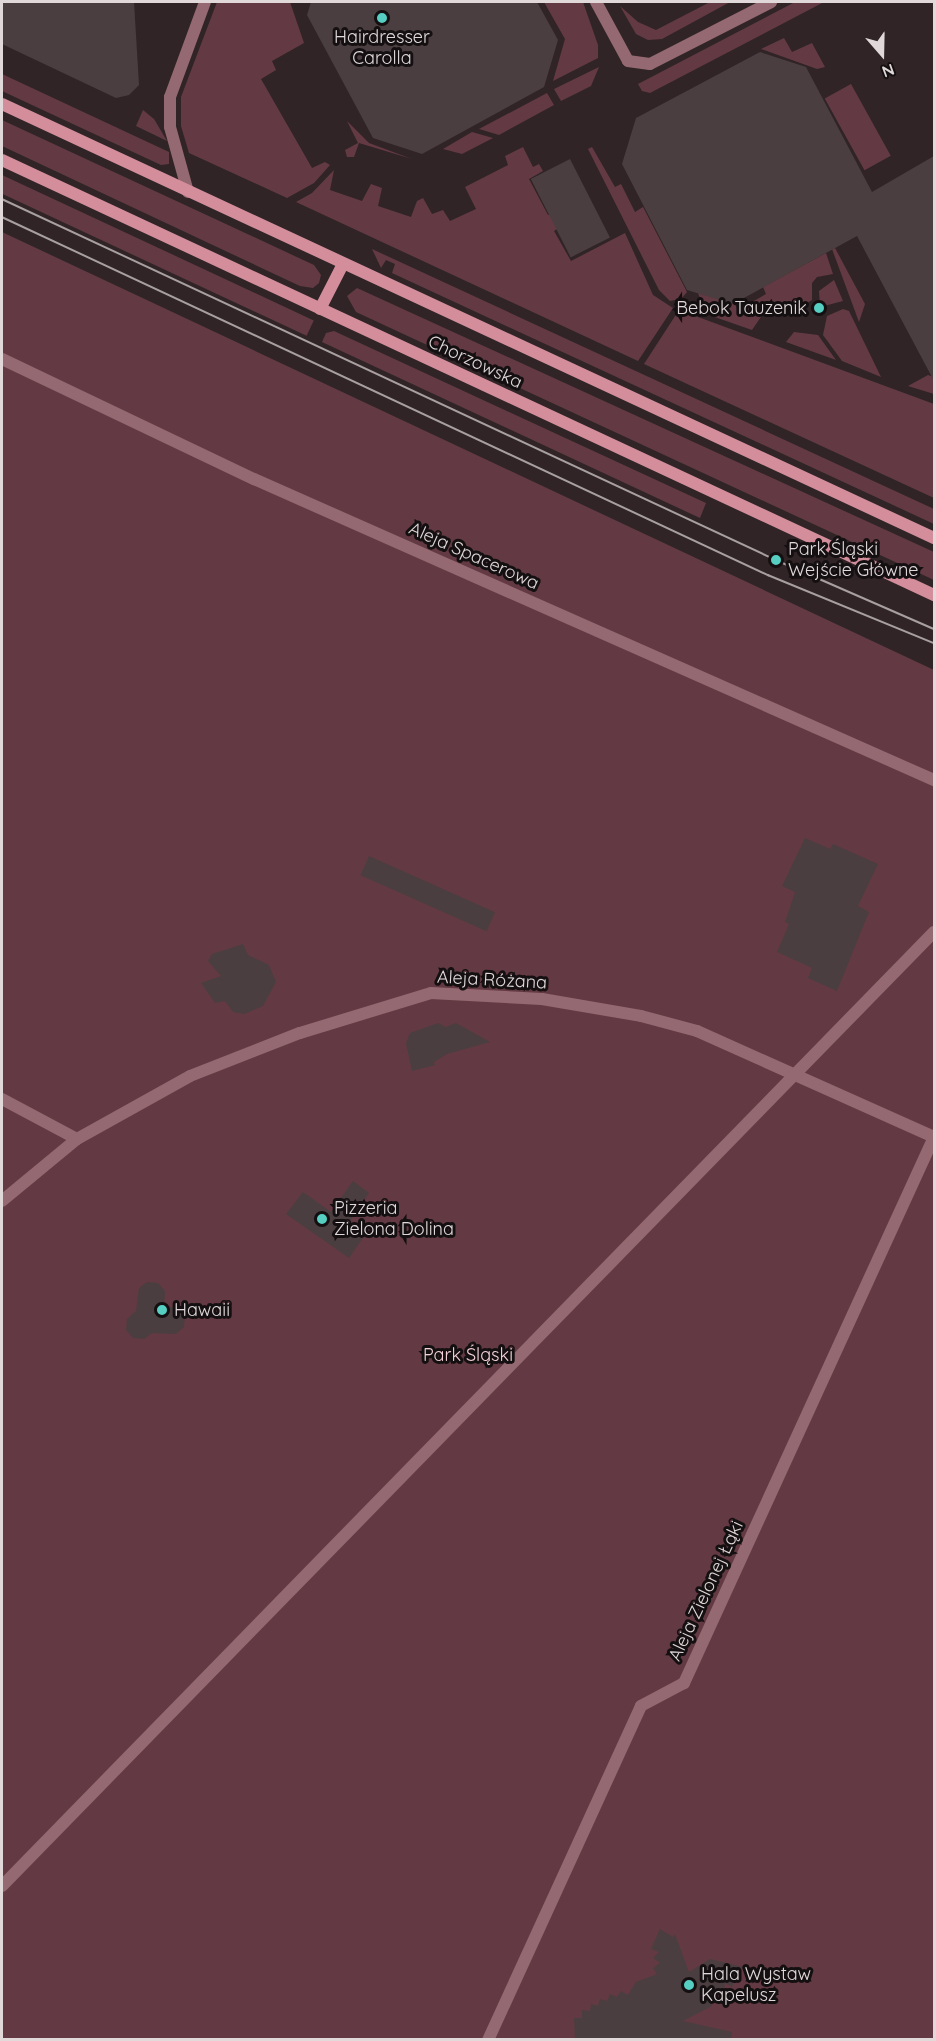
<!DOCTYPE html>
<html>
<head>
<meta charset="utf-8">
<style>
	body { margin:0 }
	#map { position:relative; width:936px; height:2041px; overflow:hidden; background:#302427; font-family:Quicksand,sans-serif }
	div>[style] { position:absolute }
	.green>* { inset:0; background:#633a43; transform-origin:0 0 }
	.building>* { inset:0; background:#4b3e40; transform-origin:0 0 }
	.street>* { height:12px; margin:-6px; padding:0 6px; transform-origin:6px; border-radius:6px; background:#956971 }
	.secondary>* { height:12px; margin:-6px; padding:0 6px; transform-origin:6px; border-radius:6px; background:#d38d9b }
	.tram>* { height:1.5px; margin:-0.75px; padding:0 0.75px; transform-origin:0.75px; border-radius:0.75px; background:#a89fa0 }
	.dots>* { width:16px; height:16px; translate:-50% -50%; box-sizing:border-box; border:3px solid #140f10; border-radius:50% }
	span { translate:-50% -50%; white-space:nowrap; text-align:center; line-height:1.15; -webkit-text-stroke:6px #140f10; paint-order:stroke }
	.poi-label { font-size:18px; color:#e0d8d9 }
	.right { translate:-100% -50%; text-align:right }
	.left { translate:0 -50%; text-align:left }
	.street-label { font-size:18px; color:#e0d8d9 }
	.park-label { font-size:18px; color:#f4d2d8 }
	.frame { position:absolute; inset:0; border:3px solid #e0d8d9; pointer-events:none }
	.north { position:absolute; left:852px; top:24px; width:60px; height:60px; -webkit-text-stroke:4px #140f10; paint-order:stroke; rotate:160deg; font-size:16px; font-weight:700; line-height:24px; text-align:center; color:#e0d8d9 }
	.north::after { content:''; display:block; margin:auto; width:21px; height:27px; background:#e0d8d9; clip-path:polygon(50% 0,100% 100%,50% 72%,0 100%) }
</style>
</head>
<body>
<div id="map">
	<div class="green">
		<div style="clip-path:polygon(217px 2px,290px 2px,304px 43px,272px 61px,276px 70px,261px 79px,312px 168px,325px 162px,330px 165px,314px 183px,287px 198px,189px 153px,181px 126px,181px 97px)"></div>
		<div style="clip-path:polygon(544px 2px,583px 2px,598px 45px,598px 58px,553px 81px,565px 39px)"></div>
		<div style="clip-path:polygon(710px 2px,730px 2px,662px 39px,648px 40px,636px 34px,620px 6px,638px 22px,656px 30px)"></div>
		<div style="clip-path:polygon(795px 2px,824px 2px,650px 93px,642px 91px,638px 84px)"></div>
		<div style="clip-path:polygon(784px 38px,792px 52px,812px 43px,825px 67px,817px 69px,761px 49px)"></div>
		<div style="clip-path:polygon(599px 67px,591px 86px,561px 101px,554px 89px)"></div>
		<div style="clip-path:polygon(2px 74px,169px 152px,169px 164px,161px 165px,2px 91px)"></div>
		<div style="left:851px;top:84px;width:82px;height:30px;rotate:61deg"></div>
		<div style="clip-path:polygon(547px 93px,554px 105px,499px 135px,479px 129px)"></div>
		<div style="clip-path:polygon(143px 110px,154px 119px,167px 141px,136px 126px)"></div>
		<div style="clip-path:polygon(2px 120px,314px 265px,321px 275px,319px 283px,313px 288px,300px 286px,2px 146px)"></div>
		<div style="clip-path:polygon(347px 121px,369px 143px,412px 159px,359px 143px,354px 157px,347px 157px,345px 150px,358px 143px)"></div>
		<div style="clip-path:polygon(472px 132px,493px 138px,462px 154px,443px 149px)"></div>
		<div style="clip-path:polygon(523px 147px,533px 167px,539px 164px,543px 171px,529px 179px,548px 215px,556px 212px,563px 225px,554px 231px,571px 261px,625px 233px,653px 295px,673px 308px,638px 361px,296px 202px,312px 193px,334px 170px,330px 190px,362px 201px,371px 184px,382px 188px,378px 206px,411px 217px,417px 201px,423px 198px,432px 214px,443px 210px,450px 221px,476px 209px,465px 187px,508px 165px,505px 156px)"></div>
		<div style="clip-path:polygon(592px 147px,615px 187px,621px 184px,635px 212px,643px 207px,687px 292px,681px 299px,670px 301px,659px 290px,588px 149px)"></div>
		<div style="left:2px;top:175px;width:344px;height:17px;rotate:25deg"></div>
		<div style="clip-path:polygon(2px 232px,934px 670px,934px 2039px,2px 2039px)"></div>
		<div style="clip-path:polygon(835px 248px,865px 304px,859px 322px,832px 249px)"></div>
		<div style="clip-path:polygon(372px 249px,934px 509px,934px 524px,392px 273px,395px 264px,386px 260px,381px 268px)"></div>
		<div style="clip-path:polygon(826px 253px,833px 274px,817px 277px,812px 283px,812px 300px,793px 311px,765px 311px,752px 330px,706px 314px,698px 293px,734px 303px,738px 310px,766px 294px,763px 287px)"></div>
		<div style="clip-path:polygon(834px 280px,843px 301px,820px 307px,819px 291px)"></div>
		<div style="clip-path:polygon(357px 288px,934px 552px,934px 580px,356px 312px,347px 296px)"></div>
		<div style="clip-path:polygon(843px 309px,849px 311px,881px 377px,842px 361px,823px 335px,827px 316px)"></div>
		<div style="clip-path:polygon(679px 310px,934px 404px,934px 498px,644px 364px)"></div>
		<div style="clip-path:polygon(334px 331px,706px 503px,700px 518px,322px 342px,326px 333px)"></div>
		<div style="clip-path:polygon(794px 332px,818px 335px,836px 360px,786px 342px)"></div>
		<div style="clip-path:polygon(928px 375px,934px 377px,934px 394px,908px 386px)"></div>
	</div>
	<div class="building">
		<div style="clip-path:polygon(2px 2px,134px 2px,139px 85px,129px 95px,116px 98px,2px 44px)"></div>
		<div style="clip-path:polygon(311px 2px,537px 2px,558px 40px,544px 87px,422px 154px,373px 138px,307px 15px)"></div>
		<div style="clip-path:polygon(760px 52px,806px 67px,872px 192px,934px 156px,934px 381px,857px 236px,733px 304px,687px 290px,622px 164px,636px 118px)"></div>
		<div style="left:570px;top:159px;width:88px;height:44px;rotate:63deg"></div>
		<div style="clip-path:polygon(805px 838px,830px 849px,833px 844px,878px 864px,858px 906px,869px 912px,837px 991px,808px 978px,812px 968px,777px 952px,789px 924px,785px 922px,795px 892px,782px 886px)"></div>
		<div style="left:369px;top:856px;width:138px;height:21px;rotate:24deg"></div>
		<div style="clip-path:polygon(243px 944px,248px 955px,269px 965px,276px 982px,263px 1006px,244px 1014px,233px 1012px,225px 1001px,215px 1003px,201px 983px,221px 976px,208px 961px,212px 954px)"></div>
		<div style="clip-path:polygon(438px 1023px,445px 1027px,456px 1023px,490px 1042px,447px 1054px,434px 1062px,435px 1065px,412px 1071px,406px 1043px,410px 1033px)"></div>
		<div style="clip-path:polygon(353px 1181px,369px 1193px,348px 1224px,365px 1235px,349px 1258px,286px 1214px,303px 1192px,331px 1212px)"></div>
		<div style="clip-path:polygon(147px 1282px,158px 1283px,165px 1291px,164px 1307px,178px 1308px,185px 1316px,184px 1327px,176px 1334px,152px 1333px,144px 1339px,133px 1338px,126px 1330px,127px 1319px,136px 1311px,139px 1288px)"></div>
		<div style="clip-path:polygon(660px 1929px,673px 1937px,675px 1934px,689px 1972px,710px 1959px,743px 1967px,732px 1987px,725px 1983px,724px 1991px,716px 1989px,717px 1998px,709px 1998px,712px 2006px,683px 2021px,732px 2032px,731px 2040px,575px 2040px,574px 2018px,582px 2018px,582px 2010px,590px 2011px,591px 2004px,598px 2006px,600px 1999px,607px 2001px,610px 1994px,617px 1997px,621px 1991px,628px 1995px,636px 1982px,657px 1974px,653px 1968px,660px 1963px,653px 1958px,659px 1952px,651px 1949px)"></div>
	</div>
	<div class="street">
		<div style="left:596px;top:2px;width:67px;rotate:61.5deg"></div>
		<div style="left:628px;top:61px;width:22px;rotate:8deg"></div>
		<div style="left:650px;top:64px;width:136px;rotate:-27.1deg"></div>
		<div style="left:188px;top:192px;width:67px;rotate:-105.5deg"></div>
		<div style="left:170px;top:127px;width:30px;rotate:-90deg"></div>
		<div style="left:170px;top:97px;width:101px;rotate:-69.8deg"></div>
		<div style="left:2px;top:359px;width:279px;rotate:25.5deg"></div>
		<div style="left:254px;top:479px;width:744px;rotate:23.88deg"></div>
		<div style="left:2px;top:1099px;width:85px;rotate:28.1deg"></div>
		<div style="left:2px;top:1201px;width:97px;rotate:-39.6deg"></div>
		<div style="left:77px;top:1139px;width:129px;rotate:-29.1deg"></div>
		<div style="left:190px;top:1076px;width:118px;rotate:-21.4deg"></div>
		<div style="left:300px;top:1033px;width:137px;rotate:-17deg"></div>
		<div style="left:431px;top:993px;width:111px;rotate:3.1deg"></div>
		<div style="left:542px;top:999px;width:100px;rotate:9.7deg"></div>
		<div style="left:641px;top:1016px;width:58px;rotate:15deg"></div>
		<div style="left:697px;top:1031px;width:260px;rotate:24.1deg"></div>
		<div style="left:934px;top:1137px;width:601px;rotate:114.6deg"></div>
		<div style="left:684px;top:1683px;width:49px;rotate:151.9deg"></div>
		<div style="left:641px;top:1706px;width:367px;rotate:114.6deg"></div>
		<div style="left:2px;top:1886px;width:1334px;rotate:-45.67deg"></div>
	</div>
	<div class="secondary">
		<div style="left:2px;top:104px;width:1028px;rotate:24.97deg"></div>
		<div style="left:2px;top:160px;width:1029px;rotate:25.02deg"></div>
		<div style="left:320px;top:309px;width:51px;rotate:-62.9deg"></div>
	</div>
	<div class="tram">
		<div style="left:2px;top:199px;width:854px;rotate:25deg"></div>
		<div style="left:776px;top:560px;width:172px;rotate:23.6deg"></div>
		<div style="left:2px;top:217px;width:846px;rotate:25.05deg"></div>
		<div style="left:768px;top:575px;width:179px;rotate:22.3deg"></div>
	</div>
	<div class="dots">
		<div style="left:382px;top:18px;background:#57cec2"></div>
		<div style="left:819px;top:308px;background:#57cec2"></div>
		<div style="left:776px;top:560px;background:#57cec2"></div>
		<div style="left:322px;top:1219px;background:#57cec2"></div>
		<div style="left:162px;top:1310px;background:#57cec2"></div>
		<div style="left:689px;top:1985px;background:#57cec2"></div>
	</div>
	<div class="poi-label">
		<span style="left:382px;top:48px">Hairdresser<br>Carolla</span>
		<span class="right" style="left:807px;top:308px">Bebok Tauzenik</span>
		<span class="left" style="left:788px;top:560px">Park Śląski<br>Wejście Główne</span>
		<span class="left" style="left:334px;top:1219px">Pizzeria<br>Zielona Dolina</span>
		<span class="left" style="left:174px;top:1310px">Hawaii</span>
		<span class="left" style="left:701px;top:1985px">Hala Wystaw<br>Kapelusz</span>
	</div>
	<div class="street-label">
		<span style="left:475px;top:362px;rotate:25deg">Chorzowska</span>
		<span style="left:474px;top:556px;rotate:24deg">Aleja Spacerowa</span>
		<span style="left:492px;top:980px;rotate:3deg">Aleja Różana</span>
		<span style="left:706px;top:1591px;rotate:-65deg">Aleja Zielonej Łąki</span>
	</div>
	<div class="park-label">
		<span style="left:468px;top:1355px">Park Śląski</span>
	</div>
	<div class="frame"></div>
	<div class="north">N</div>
</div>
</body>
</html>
